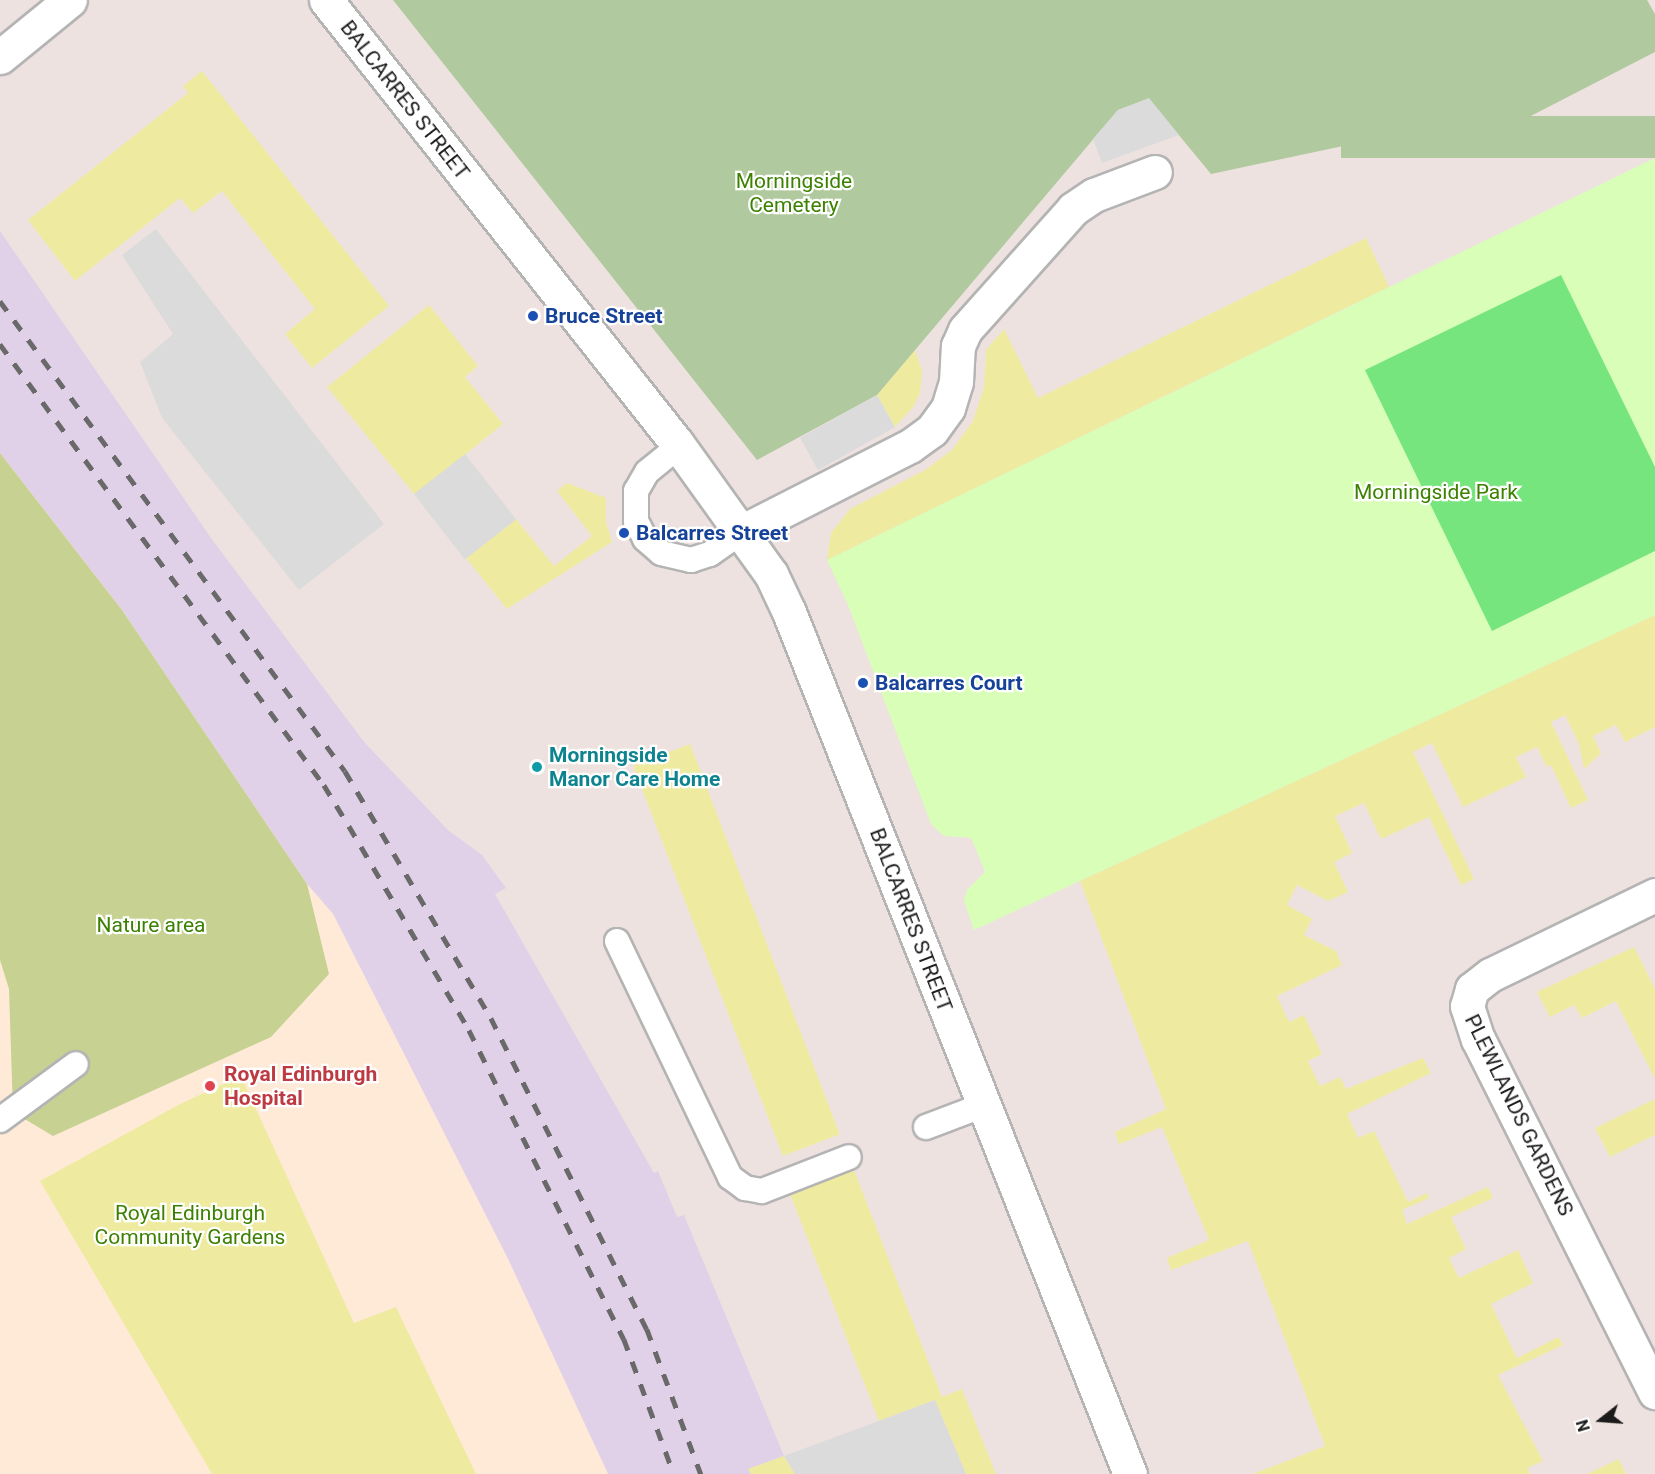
<!DOCTYPE html>
<html>
<head>
<meta charset="utf-8">
<style>
	body { margin:0 }
	#map { position:relative; width:1655px; height:1474px; overflow:hidden; background:#eee2e0; font-family:Roboto,sans-serif }
	div>[style] { position:absolute }
	.industrial>* { inset:0; background:#e0d1e8 }
	.education>* { inset:0; background:#ffead8 }
	.grass>* { inset:0; background:#eeeba0; transform-origin:0 0 }
	.forest>* { inset:0; background:#c7d191 }
	.cemetery>* { inset:0; background:#b0c99f; transform-origin:0 0 }
	.park>* { inset:0; background:#d8feb7 }
	.pitch>* { inset:0; background:#76e57e }
	.parking>* { inset:0; background:#dbdbdb; transform-origin:0 0 }
	.roads { filter:drop-shadow(2px 0 #b4b4b4) drop-shadow(-2px 0 #b4b4b4) drop-shadow(0 2px #b4b4b4) drop-shadow(0 -2px #b4b4b4) }
	.service>* { height:24px; margin:-12px; padding:0 12px; transform-origin:12px; border-radius:12px; background:#fff }
	.minor>* { height:33px; margin:-16.5px; padding:0 16.5px; transform-origin:16.5px; border-radius:16.5px; background:#fff }
	.tertiary>* { height:33px; margin:-16.5px; padding:0 16.5px; transform-origin:16.5px; border-radius:16.5px; background:#fff }
	.rail>* { height:4.5px; margin-top:-2.25px; transform-origin:0; background:repeating-linear-gradient(90deg,#696969 0 12px,transparent 0 24px) }
	.dots>* { width:16px; height:16px; translate:-50% -50%; box-sizing:border-box; border:3px solid #fff; border-radius:50% }
	span { translate:-50% -50%; white-space:nowrap; text-align:center; line-height:1.15; -webkit-text-stroke:4.5px #fff; paint-order:stroke }
	.street-label { font-size:21px; color:#1b1b1b }
	.park-label { font-size:21px; color:#3d8102 }
	.transit-label { font-size:21px; color:#164399; font-weight:700 }
	.left { translate:0 -50%; text-align:left }
	.culture-label { font-size:21px; color:#0d838f; font-weight:700 }
	.health-label { font-size:21px; color:#be3a42; font-weight:700 }
	.north { position:absolute; left:1571px; top:1390px; width:60px; height:60px; -webkit-text-stroke:4px #fff; paint-order:stroke; rotate:253deg; font-size:16px; font-weight:700; line-height:24px; text-align:center; color:#1b1b1b }
	.north::after { content:''; display:block; margin:auto; width:21px; height:27px; background:#1b1b1b; clip-path:polygon(50% 0,100% 100%,50% 72%,0 100%) }
</style>
</head>
<body>
<div id="map">
	<div class="industrial">
		<div style="clip-path:polygon(0 231px,211px 538px,365px 743px,448px 830px,482px 855px,506px 888px,495px 894px,654px 1173px,658px 1171px,677px 1217px,684px 1215px,784px 1456px,749px 1469px,751px 1474px,608px 1474px,508px 1259px,333px 914px,307px 884px,122px 610px,0 453px)"></div>
	</div>
	<div class="education">
		<div style="clip-path:polygon(0 453px,122px 610px,307px 884px,333px 914px,508px 1259px,608px 1474px,0 1474px)"></div>
	</div>
	<div class="grass">
		<div style="clip-path:polygon(202px 71px,389px 306px,312px 368px,285px 334px,315px 309px,222px 191px,193px 213px,180px 198px,75px 281px,28px 220px,188px 93px,183px 86px)"></div>
		<div style="clip-path:polygon(1366px 238px,1389px 287px,827px 560px,831px 533px,850px 509px,925px 470px,952px 450px,973px 421px,984px 387px,986px 350px,1004px 329px,1038px 398px)"></div>
		<div style="clip-path:polygon(429px 305px,478px 366px,465px 377px,503px 424px,415px 495px,327px 387px)"></div>
		<div style="clip-path:polygon(915px 350px,922px 371px,920px 393px,914px 406px,895px 427px,877px 395px)"></div>
		<div style="clip-path:polygon(567px 483px,606px 498px,606px 522px,612px 542px,507px 609px,466px 558px,516px 519px,554px 566px,592px 536px,557px 491px)"></div>
		<div style="clip-path:polygon(1655px 615px,1655px 727px,1625px 742px,1616px 725px,1593px 736px,1601px 753px,1584px 769px,1579px 744px,1565px 715px,1551px 722px,1588px 800px,1571px 808px,1551px 765px,1547px 767px,1537px 747px,1516px 757px,1526px 777px,1463px 807px,1432px 743px,1413px 752px,1474px 879px,1461px 885px,1429px 817px,1381px 839px,1364px 803px,1335px 816px,1352px 853px,1334px 862px,1348px 892px,1328px 901px,1297px 885px,1287px 905px,1312px 919px,1304px 935px,1336px 951px,1342px 965px,1277px 996px,1289px 1022px,1304px 1015px,1322px 1054px,1308px 1061px,1320px 1086px,1340px 1077px,1346px 1089px,1423px 1058px,1431px 1073px,1347px 1114px,1358px 1138px,1374px 1131px,1408px 1202px,1427px 1193px,1429px 1198px,1402px 1210px,1407px 1224px,1488px 1187px,1493px 1198px,1451px 1217px,1466px 1249px,1449px 1258px,1459px 1278px,1518px 1250px,1533px 1283px,1491px 1304px,1517px 1358px,1559px 1337px,1563px 1345px,1498px 1375px,1543px 1461px,1527px 1468px,1530px 1474px,1253px 1474px,1325px 1446px,1248px 1241px,1171px 1270px,1167px 1258px,1209px 1240px,1162px 1127px,1119px 1144px,1115px 1132px,1166px 1109px,1080px 881px)"></div>
		<div style="left:690px;top:744px;width:418px;height:61px;rotate:69deg"></div>
		<div style="clip-path:polygon(1634px 947px,1655px 989px,1655px 1079px,1616px 1001px,1582px 1018px,1574px 1005px,1550px 1017px,1537px 992px)"></div>
		<div style="clip-path:polygon(241px 1076px,354px 1323px,396px 1307px,476px 1474px,212px 1474px,40px 1181px,180px 1104px)"></div>
		<div style="clip-path:polygon(1655px 1099px,1655px 1135px,1610px 1157px,1595px 1128px)"></div>
		<div style="clip-path:polygon(854px 1170px,942px 1397px,962px 1389px,996px 1474px,966px 1474px,935px 1400px,879px 1421px,790px 1194px)"></div>
		<div style="clip-path:polygon(784px 1456px,795px 1474px,751px 1474px,748px 1469px)"></div>
		<div style="clip-path:polygon(1619px 1459px,1626px 1474px,1587px 1474px)"></div>
	</div>
	<div class="forest">
		<div style="clip-path:polygon(0 453px,122px 610px,307px 884px,329px 974px,271px 1037px,53px 1136px,13px 1112px,9px 989px,0 960px)"></div>
	</div>
	<div class="cemetery">
		<div style="clip-path:polygon(393px 0,1647px 0,1655px 14px,1655px 52px,1496px 134px,1485px 116px,1211px 174px,1149px 99px,1118px 110px,877px 395px,757px 460px)"></div>
		<div style="left:1655px;top:116px;width:42px;height:314px;rotate:90deg"></div>
	</div>
	<div class="park">
		<div style="clip-path:polygon(1655px 158px,1655px 615px,974px 930px,964px 901px,967px 890px,985px 872px,977px 852px,971px 838px,944px 836px,931px 824px,848px 605px,827px 560px)"></div>
	</div>
	<div class="pitch">
		<div style="clip-path:polygon(1561px 275px,1655px 467px,1655px 551px,1492px 631px,1365px 370px)"></div>
	</div>
	<div class="parking">
		<div style="clip-path:polygon(1149px 98px,1179px 135px,1102px 163px,1093px 139px,1118px 110px)"></div>
		<div style="clip-path:polygon(156px 229px,384px 524px,299px 590px,162px 418px,140px 362px,173px 334px,122px 255px)"></div>
		<div style="left:877px;top:395px;width:37px;height:88px;rotate:61deg"></div>
		<div style="left:465px;top:454px;width:83px;height:65px;rotate:52deg"></div>
		<div style="clip-path:polygon(935px 1400px,966px 1474px,795px 1474px,784px 1456px)"></div>
	</div>
	<div class="roads">
		<div class="service">
			<div style="left:679px;top:446px;width:41px;rotate:140.9deg"></div>
			<div style="left:647px;top:472px;width:22px;rotate:120deg"></div>
			<div style="left:636px;top:491px;width:30px;rotate:90deg"></div>
			<div style="left:636px;top:521px;width:20px;rotate:63deg"></div>
			<div style="left:645px;top:539px;width:21px;rotate:41deg"></div>
			<div style="left:661px;top:553px;width:31px;rotate:13deg"></div>
			<div style="left:691px;top:560px;width:20px;rotate:-18deg"></div>
			<div style="left:710px;top:554px;width:38px;rotate:-35deg"></div>
			<div style="left:617px;top:941px;width:262px;rotate:64.4deg"></div>
			<div style="left:730px;top:1177px;width:19px;rotate:36deg"></div>
			<div style="left:745px;top:1188px;width:17px;rotate:10deg"></div>
			<div style="left:762px;top:1191px;width:93px;rotate:-21.3deg"></div>
			<div style="left:0;top:1120px;width:94px;rotate:-36.4deg"></div>
			<div style="left:926px;top:1127px;width:62px;rotate:-20.8deg"></div>
		</div>
		<div class="minor">
			<div style="left:0;top:57px;width:90px;rotate:-39.2deg"></div>
			<div style="left:741px;top:532px;width:190px;rotate:-27deg"></div>
			<div style="left:910px;top:446px;width:27px;rotate:-36deg"></div>
			<div style="left:932px;top:430px;width:27px;rotate:-54deg"></div>
			<div style="left:948px;top:408px;width:27px;rotate:-73deg"></div>
			<div style="left:956px;top:382px;width:36px;rotate:-87deg"></div>
			<div style="left:958px;top:346px;width:17px;rotate:-66deg"></div>
			<div style="left:965px;top:330px;width:162px;rotate:-48.2deg"></div>
			<div style="left:1073px;top:209px;width:25px;rotate:-34deg"></div>
			<div style="left:1094px;top:195px;width:65px;rotate:-20.7deg"></div>
			<div style="left:1655px;top:895px;width:183px;rotate:154.1deg"></div>
			<div style="left:1490px;top:975px;width:23px;rotate:142deg"></div>
			<div style="left:1472px;top:989px;width:18px;rotate:106deg"></div>
			<div style="left:1467px;top:1006px;width:35px;rotate:72deg"></div>
			<div style="left:1478px;top:1039px;width:395px;rotate:63.4deg"></div>
		</div>
		<div class="tertiary">
			<div style="left:326px;top:0;width:564px;rotate:51.63deg"></div>
			<div style="left:676px;top:442px;width:163px;rotate:54.3deg"></div>
			<div style="left:771px;top:574px;width:42px;rotate:64.7deg"></div>
			<div style="left:789px;top:612px;width:927px;rotate:68.42deg"></div>
		</div>
	</div>
	<div class="rail">
		<div style="left:0;top:301px;width:583px;rotate:53.72deg"></div>
		<div style="left:345px;top:771px;width:287px;rotate:59.4deg"></div>
		<div style="left:491px;top:1018px;width:348px;rotate:63.4deg"></div>
		<div style="left:647px;top:1329px;width:155px;rotate:69.6deg"></div>
		<div style="left:0;top:344px;width:547px;rotate:53.7deg"></div>
		<div style="left:324px;top:785px;width:48px;rotate:58.6deg"></div>
		<div style="left:349px;top:826px;width:237px;rotate:59.5deg"></div>
		<div style="left:469px;top:1030px;width:346px;rotate:63.4deg"></div>
		<div style="left:624px;top:1339px;width:144px;rotate:69.7deg"></div>
	</div>
	<div class="dots">
		<div style="left:533px;top:316px;background:#1a4fb4"></div>
		<div style="left:624px;top:533px;background:#1a4fb4"></div>
		<div style="left:863px;top:683px;background:#1a4fb4"></div>
		<div style="left:537px;top:767px;background:#0f9aa8"></div>
		<div style="left:210px;top:1086px;background:#e0444e"></div>
	</div>
	<div class="street-label">
		<span style="left:405px;top:100px;rotate:52deg">BALCARRES STREET</span>
		<span style="left:911px;top:920px;rotate:69deg">BALCARRES STREET</span>
		<span style="left:1519px;top:1115px;rotate:64deg">PLEWLANDS GARDENS</span>
	</div>
	<div class="park-label">
		<span style="left:794px;top:193px">Morningside<br>Cemetery</span>
		<span style="left:1436px;top:492px">Morningside Park</span>
		<span style="left:151px;top:925px">Nature area</span>
		<span style="left:190px;top:1225px">Royal Edinburgh<br>Community Gardens</span>
	</div>
	<div class="transit-label">
		<span class="left" style="left:545px;top:316px">Bruce Street</span>
		<span class="left" style="left:636px;top:533px">Balcarres Street</span>
		<span class="left" style="left:875px;top:683px">Balcarres Court</span>
	</div>
	<div class="culture-label">
		<span class="left" style="left:549px;top:767px">Morningside<br>Manor Care Home</span>
	</div>
	<div class="health-label">
		<span class="left" style="left:224px;top:1086px">Royal Edinburgh<br>Hospital</span>
	</div>
	<div class="north">N</div>
</div>
</body>
</html>
